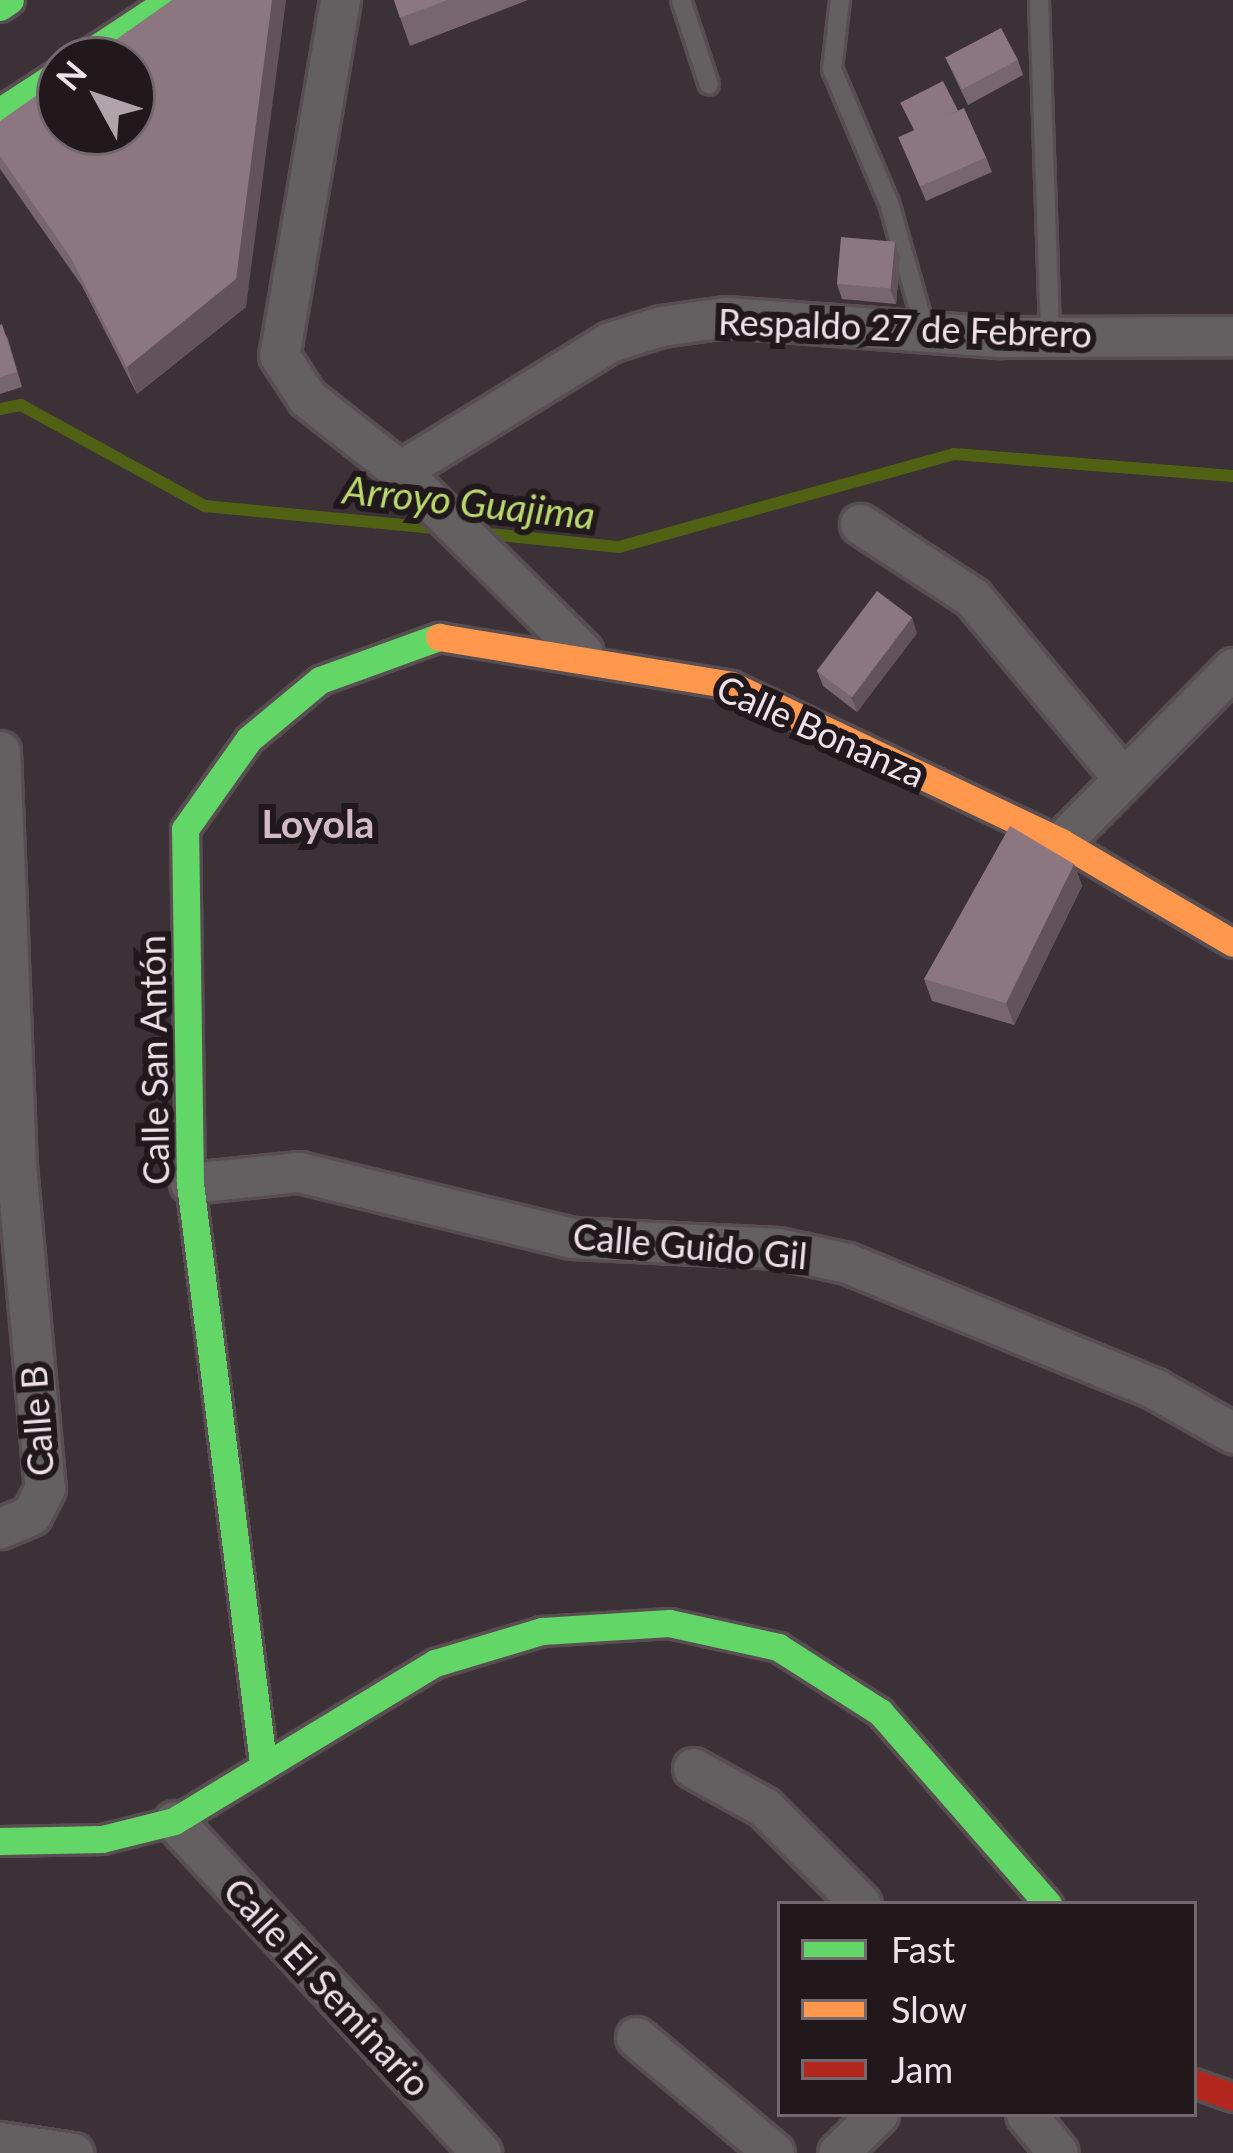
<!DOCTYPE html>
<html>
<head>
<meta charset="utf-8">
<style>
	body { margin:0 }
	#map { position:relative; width:1233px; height:2153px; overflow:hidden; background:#3c3136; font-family:Lato,sans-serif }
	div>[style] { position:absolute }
	.stream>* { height:12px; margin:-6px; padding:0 6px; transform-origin:6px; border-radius:6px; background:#506113 }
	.roads { filter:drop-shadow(3px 0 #584e52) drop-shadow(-3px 0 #584e52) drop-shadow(0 3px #584e52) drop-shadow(0 -3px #584e52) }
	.lane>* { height:18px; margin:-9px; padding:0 9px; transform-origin:9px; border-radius:9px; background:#646061 }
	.street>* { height:39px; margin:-19.5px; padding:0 19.5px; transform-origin:19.5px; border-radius:19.5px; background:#646061 }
	.fast>* { height:27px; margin:-13.5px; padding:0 13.5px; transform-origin:13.5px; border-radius:13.5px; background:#63d668 }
	.slow>* { height:27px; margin:-13.5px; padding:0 13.5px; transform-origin:13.5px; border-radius:13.5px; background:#ff974d }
	.jam>* { height:27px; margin:-13.5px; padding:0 13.5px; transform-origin:13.5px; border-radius:13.5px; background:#b3261e }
	.wall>* { inset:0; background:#78666f }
	.shaded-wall>* { inset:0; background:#62535a }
	.building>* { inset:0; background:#8c7781; transform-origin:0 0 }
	span { translate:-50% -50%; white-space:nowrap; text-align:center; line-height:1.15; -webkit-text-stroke:12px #21181c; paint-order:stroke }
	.street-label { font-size:36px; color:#eee1e7 }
	.water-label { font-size:39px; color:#bbda6d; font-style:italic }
	.neighbourhood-label { font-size:39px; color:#d2b9c5; font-weight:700 }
	.legend { position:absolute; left:777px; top:1901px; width:420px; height:216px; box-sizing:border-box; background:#21181c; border:3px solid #73686d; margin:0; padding:15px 21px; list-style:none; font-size:36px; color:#eee1e7 }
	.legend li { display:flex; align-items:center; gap:24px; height:60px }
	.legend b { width:60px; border:3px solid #73686d }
	.north { position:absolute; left:36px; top:36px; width:120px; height:120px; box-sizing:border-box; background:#21181c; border:3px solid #73686d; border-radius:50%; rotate:310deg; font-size:33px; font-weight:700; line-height:48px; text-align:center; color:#eee1e7 }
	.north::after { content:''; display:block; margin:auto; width:42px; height:54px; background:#b0a3a9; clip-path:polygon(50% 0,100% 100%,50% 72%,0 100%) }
</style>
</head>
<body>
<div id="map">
	<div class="stream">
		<div style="left:0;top:409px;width:21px;rotate:-11deg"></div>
		<div style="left:21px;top:405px;width:210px;rotate:28.8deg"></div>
		<div style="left:205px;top:506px;width:238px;rotate:5.5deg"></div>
		<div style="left:480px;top:533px;width:140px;rotate:5.8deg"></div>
		<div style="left:619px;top:547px;width:348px;rotate:-15.5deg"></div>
		<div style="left:954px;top:454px;width:280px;rotate:4.5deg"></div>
	</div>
	<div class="roads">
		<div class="lane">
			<div style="left:681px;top:0;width:89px;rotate:71.8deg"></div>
			<div style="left:840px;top:0;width:69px;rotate:96.6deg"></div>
			<div style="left:832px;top:69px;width:146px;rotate:67deg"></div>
			<div style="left:889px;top:203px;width:136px;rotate:74.2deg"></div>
			<div style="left:1039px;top:0;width:335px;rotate:88.1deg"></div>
		</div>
		<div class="street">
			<div style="left:340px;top:0;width:360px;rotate:99.7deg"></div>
			<div style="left:279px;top:355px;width:51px;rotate:56.9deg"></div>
			<div style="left:307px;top:398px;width:118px;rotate:38.1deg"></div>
			<div style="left:400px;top:471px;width:257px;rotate:44.7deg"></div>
			<div style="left:400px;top:471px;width:246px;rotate:-31.6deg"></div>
			<div style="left:610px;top:342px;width:53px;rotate:-17.4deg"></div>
			<div style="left:661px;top:326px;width:66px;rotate:-7.9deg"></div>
			<div style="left:726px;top:317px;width:276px;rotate:4.2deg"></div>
			<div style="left:1001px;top:337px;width:232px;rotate:-0.2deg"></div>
			<div style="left:860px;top:524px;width:134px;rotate:33.1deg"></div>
			<div style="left:972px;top:597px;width:236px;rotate:50.2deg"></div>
			<div style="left:0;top:751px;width:414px;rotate:87.8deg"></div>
			<div style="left:16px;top:1165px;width:324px;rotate:84.9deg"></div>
			<div style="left:45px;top:1488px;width:30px;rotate:117deg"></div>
			<div style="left:31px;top:1515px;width:34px;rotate:157deg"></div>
			<div style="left:1061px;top:842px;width:245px;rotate:-45.3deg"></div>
			<div style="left:190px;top:1183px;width:110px;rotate:-5.8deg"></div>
			<div style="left:299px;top:1172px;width:281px;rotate:13.6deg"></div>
			<div style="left:572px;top:1238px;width:206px;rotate:2.8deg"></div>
			<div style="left:778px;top:1248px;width:71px;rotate:12.3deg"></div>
			<div style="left:847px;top:1263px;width:333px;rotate:22.2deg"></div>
			<div style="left:1155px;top:1389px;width:90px;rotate:29.4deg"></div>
			<div style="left:693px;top:1768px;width:81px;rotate:28.8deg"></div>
			<div style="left:764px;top:1807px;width:137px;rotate:45deg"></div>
			<div style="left:174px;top:1821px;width:452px;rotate:47.2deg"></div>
			<div style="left:636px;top:2037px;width:180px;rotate:40deg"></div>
			<div style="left:1026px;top:2114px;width:50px;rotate:50.6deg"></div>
			<div style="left:0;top:2142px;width:74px;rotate:8.6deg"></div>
			<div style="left:838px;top:2153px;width:56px;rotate:-44.3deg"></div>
		</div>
		<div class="fast">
			<div style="left:0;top:7px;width:12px;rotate:-35deg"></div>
			<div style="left:78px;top:60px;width:109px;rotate:-33.4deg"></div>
			<div style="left:0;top:111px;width:72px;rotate:-33deg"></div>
			<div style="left:263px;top:1762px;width:584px;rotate:-97.19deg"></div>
			<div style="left:190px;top:1183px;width:354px;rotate:-90.8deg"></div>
			<div style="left:185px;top:829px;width:110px;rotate:-54.6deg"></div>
			<div style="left:249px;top:739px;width:92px;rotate:-39.7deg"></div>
			<div style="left:320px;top:680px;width:127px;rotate:-19.9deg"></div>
			<div style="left:0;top:1841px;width:102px;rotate:-1.1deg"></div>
			<div style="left:102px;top:1839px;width:74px;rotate:-14deg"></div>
			<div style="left:174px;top:1821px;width:305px;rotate:-31.2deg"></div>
			<div style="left:435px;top:1663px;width:112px;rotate:-16.7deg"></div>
			<div style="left:542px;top:1631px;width:127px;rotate:-3.6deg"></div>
			<div style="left:669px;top:1623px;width:112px;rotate:12.4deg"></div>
			<div style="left:778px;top:1647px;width:121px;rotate:32.5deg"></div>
			<div style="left:880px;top:1712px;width:255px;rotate:48.8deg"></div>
		</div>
		<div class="slow">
			<div style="left:439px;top:637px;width:296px;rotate:9.3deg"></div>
			<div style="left:731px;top:685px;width:365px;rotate:25.4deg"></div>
			<div style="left:1061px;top:842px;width:199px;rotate:30.4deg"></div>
		</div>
		<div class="jam">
			<div style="left:1194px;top:2083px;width:41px;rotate:19.7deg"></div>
		</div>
	</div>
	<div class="wall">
		<div style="clip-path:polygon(394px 0,528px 0,410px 46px)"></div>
		<div style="clip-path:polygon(945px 57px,1018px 60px,1023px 75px,968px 105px)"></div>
		<div style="clip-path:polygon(958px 111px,986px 157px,992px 172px,926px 201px,899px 138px)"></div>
		<div style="clip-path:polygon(0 121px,246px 307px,137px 394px,82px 286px,0 169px)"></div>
		<div style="clip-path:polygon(895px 242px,900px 257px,896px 304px,842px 299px,837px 284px)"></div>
		<div style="clip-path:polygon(0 325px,8px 339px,22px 387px,0 394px)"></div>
		<div style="clip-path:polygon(917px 633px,857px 712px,823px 686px,817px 671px)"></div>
		<div style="clip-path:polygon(1074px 864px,1082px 886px,1014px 1025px,932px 1001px,924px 979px)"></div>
	</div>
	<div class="shaded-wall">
		<div style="clip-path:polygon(272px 0,286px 0,246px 307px,137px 394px,127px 367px)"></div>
		<div style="clip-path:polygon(895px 242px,900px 257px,896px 304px,890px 289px)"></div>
		<div style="clip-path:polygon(912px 617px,917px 633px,857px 712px,851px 697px)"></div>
		<div style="clip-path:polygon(1074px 864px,1082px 886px,1014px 1025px,1006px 1003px)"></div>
	</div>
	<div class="building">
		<div style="clip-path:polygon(172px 0,272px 0,236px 279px,127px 367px,71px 258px,0 156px,0 121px,60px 79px,60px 132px,132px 132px,132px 60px,87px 60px)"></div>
		<div style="clip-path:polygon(394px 0,447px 0,400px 18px)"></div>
		<div style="left:1001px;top:28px;width:36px;height:63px;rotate:62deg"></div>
		<div style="left:943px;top:81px;width:33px;height:48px;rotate:63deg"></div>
		<div style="left:964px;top:108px;width:54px;height:72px;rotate:66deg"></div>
		<div style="left:841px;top:237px;width:54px;height:47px;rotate:5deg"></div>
		<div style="clip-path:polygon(2px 324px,17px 372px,0 377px,0 325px)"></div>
		<div style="left:877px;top:591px;width:44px;height:100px;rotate:37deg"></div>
		<div style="clip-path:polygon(1010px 826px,1074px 864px,1006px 1003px,924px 979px)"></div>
	</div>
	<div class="street-label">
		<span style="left:905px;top:328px;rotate:2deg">Respaldo 27 de Febrero</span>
		<span style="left:821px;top:731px;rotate:24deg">Calle Bonanza</span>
		<span style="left:154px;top:1060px;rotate:-91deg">Calle San Antón</span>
		<span style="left:690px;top:1246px;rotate:5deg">Calle Guido Gil</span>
		<span style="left:37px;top:1421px;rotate:-94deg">Calle B</span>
		<span style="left:327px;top:1987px;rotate:47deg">Calle El Seminario</span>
	</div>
	<div class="water-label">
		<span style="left:469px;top:502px;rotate:6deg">Arroyo Guajima</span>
	</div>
	<div class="neighbourhood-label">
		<span style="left:318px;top:823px">Loyola</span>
	</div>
	<ul class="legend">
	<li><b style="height:15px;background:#63d668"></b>Fast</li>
	<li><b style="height:15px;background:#ff974d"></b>Slow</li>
	<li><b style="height:15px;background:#b3261e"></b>Jam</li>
	</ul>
	<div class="north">N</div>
</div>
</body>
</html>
